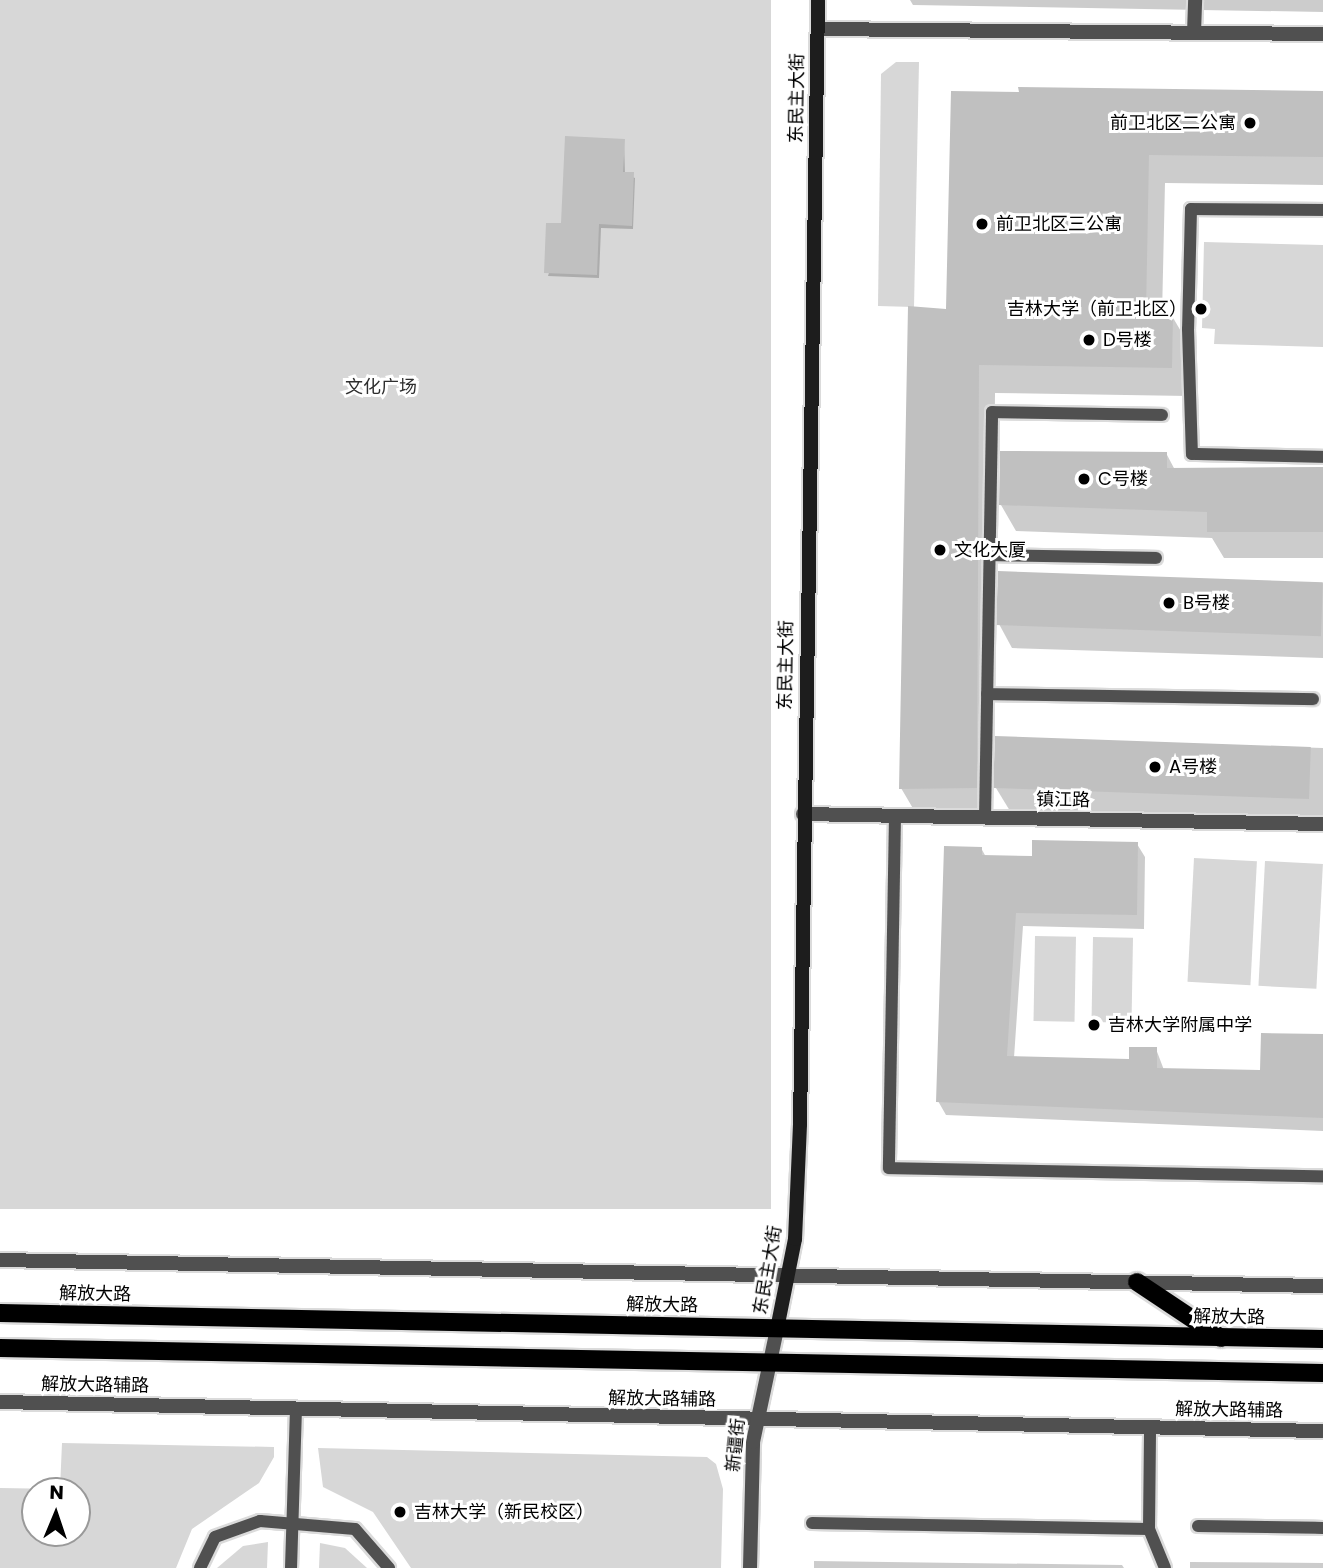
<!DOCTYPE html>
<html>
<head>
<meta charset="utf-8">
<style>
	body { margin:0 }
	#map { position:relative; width:1323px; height:1568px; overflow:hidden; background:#fff; font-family:Poppins,"Noto Sans SC",sans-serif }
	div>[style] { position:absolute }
	.green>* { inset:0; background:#d7d7d7; transform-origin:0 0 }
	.shadow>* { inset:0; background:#0003 }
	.building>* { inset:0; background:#c0c0c0; transform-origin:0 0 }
	.roads { filter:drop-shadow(2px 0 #dbdbdb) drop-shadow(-2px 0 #dbdbdb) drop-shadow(0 2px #dbdbdb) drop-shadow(0 -2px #dbdbdb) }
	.service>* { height:12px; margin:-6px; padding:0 6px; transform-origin:6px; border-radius:6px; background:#505050 }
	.minor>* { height:14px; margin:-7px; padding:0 7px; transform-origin:7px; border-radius:7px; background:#505050 }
	.tertiary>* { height:14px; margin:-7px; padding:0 7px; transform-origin:7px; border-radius:7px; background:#505050 }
	.secondary>* { height:14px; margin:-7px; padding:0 7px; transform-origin:7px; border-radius:7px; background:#1d1d1d }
	.primary>* { height:18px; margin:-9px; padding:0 9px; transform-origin:9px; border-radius:9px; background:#000 }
	.dots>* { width:19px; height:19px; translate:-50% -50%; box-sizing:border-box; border:4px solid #fff; border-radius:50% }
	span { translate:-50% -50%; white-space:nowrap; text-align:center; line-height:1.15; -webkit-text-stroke:6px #fff; paint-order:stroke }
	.street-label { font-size:18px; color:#000 }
	.poi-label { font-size:18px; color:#000 }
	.right { translate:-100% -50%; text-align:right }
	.left { translate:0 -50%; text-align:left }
	.park-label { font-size:18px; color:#2e2e2e }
	.north { position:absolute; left:21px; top:1477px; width:70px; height:70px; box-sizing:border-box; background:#fff; border:2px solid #999; border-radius:50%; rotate:2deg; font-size:19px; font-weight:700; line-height:28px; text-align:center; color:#000 }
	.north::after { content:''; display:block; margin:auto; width:24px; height:32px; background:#000; clip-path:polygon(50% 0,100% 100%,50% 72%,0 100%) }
</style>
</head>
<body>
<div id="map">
	<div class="green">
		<div style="left:0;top:0;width:771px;height:1209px"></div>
		<div style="clip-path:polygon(896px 62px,919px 62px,914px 307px,878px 306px,881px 74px)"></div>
		<div style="clip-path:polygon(1204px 242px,1323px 245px,1323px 347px,1214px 344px,1215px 329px,1202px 328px)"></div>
		<div style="left:1194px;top:858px;width:63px;height:124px;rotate:3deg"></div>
		<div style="left:1265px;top:861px;width:58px;height:125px;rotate:3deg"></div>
		<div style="left:1035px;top:936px;width:41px;height:85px;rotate:1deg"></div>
		<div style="left:1093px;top:937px;width:40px;height:85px;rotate:1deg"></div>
		<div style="clip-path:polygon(evenodd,62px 1443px,274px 1447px,274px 1457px,259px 1483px,192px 1529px,176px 1568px,0 1568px,0 1488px,60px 1489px,62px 1443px,35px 1491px,77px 1491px,77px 1533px,35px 1533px,35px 1491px)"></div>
		<div style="clip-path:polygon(318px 1448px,707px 1457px,716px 1464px,723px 1489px,721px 1568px,411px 1568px,373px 1512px,323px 1487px)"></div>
		<div style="clip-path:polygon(268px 1542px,267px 1568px,217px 1568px,243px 1546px)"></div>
		<div style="clip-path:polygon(320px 1543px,345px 1548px,367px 1568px,319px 1568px)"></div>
	</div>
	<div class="shadow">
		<div style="clip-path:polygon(910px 0,1323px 0,1323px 12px,913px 5px)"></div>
		<div style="clip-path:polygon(953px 92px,1323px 94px,1323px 185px,1165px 183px,1162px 316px,1172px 316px,1189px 345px,1188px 396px,995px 393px,992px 816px,918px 817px,901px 788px,948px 311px)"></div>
		<div style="clip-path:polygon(624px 140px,625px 174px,635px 178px,633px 229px,601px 228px,599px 278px,548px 276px,563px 225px)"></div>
		<div style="clip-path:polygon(1166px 453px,1175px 470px,1323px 469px,1323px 558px,1224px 558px,1212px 538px,1016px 531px,1001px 505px)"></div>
		<div style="clip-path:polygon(1323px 583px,1323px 658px,1012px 648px,999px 624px)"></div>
		<div style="clip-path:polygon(997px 738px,1323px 748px,1323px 822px,1010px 811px,996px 788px)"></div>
		<div style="clip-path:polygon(1137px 844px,1145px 857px,1144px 929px,1023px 926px,1014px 1058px,1131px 1060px,1156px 1049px,1164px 1070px,1262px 1072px,1323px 1036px,1323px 1131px,946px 1115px,938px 1101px,981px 848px,986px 857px,1033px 858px)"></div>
		<div style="clip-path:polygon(814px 1561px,1122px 1565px,1124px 1568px,814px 1568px)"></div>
		<div style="clip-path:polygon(1190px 1562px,1323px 1563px,1323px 1568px,1190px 1568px)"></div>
	</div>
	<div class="building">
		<div style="clip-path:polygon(1018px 87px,1323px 91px,1323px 157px,1149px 155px,1146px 314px,1173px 314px,1172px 368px,979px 365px,977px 788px,899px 789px,908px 306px,946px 309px,951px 91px,1019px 92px)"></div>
		<div style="clip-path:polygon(565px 136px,625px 139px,623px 172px,634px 172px,632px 226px,599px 224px,597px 275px,544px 273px,546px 223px,561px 223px)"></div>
		<div style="clip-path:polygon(1000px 451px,1167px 452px,1167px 468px,1323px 467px,1323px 532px,1207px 532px,1207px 512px,999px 505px)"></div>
		<div style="left:998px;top:571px;width:325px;height:54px;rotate:2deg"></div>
		<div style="left:995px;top:736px;width:316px;height:52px;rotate:2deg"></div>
		<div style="clip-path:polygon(1032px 840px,1138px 842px,1137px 915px,1016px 913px,1007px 1056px,1129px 1059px,1129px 1047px,1157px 1047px,1157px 1068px,1260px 1070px,1261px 1033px,1323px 1034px,1323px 1118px,936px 1102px,944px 846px,982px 847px,982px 855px,1032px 856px)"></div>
	</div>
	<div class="roads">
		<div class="service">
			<div style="left:1323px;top:210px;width:132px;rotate:-179.6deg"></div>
			<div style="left:1191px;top:209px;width:120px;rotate:91.4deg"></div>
			<div style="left:1188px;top:329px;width:125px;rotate:88.2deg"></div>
			<div style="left:1192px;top:454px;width:131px;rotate:1.3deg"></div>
			<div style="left:990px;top:555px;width:166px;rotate:1deg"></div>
			<div style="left:987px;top:694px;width:326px;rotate:0.9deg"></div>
			<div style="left:895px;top:816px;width:352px;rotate:91deg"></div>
			<div style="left:889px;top:1168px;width:434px;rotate:1.1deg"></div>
			<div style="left:985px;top:818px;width:406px;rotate:-89deg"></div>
			<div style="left:992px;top:412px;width:170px;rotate:1deg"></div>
			<div style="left:812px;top:1523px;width:337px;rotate:1deg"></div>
			<div style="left:1149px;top:1529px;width:101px;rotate:-89.4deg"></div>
			<div style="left:1198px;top:1526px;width:125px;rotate:0.9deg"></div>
			<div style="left:1149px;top:1529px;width:42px;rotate:67.7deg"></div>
			<div style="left:200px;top:1568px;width:34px;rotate:-64deg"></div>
			<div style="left:215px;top:1537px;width:48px;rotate:-19.6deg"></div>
			<div style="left:260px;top:1521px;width:95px;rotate:4.8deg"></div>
			<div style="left:355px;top:1529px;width:52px;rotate:48.9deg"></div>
			<div style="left:291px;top:1568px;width:159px;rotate:-88.2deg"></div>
		</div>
		<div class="minor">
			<div style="left:1194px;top:33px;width:33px;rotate:-88deg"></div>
		</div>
		<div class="tertiary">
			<div style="left:818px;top:29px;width:505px;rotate:0.57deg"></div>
			<div style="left:803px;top:814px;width:520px;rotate:1.1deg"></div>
			<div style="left:0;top:1260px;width:1323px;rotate:1.13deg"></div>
			<div style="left:0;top:1402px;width:1323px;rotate:1.26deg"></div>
			<div style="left:750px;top:1568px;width:126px;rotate:-88.6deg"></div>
			<div style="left:753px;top:1442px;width:116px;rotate:-78deg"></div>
		</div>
		<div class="secondary">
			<div style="left:777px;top:1329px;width:92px;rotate:-78.7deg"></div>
			<div style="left:795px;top:1239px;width:115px;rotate:-87.5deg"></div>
			<div style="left:800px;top:1124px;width:1124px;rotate:-89.08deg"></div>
		</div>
		<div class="primary">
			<div style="left:1137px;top:1282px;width:101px;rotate:33.7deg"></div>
			<div style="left:0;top:1313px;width:1323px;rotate:1.13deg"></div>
			<div style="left:0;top:1348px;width:1323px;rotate:1.08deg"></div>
		</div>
	</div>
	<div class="dots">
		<div style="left:1250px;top:123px;background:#000"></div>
		<div style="left:982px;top:224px;background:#000"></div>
		<div style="left:1201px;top:309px;background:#000"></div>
		<div style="left:1089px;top:340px;background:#000"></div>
		<div style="left:1084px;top:479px;background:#000"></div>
		<div style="left:940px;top:550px;background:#000"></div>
		<div style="left:1169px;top:603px;background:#000"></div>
		<div style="left:1155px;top:767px;background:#000"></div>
		<div style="left:1094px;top:1025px;background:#000"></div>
		<div style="left:400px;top:1512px;background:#000"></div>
	</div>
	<div class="street-label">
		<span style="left:797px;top:98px;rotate:-89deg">东民主大街</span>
		<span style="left:786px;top:665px;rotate:-89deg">东民主大街</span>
		<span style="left:1063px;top:800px;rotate:1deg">镇江路</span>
		<span style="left:768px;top:1270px;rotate:-80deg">东民主大街</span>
		<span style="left:95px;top:1294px;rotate:1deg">解放大路</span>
		<span style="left:662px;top:1305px;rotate:1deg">解放大路</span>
		<span style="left:1229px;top:1317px;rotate:1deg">解放大路</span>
		<span style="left:95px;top:1385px;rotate:1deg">解放大路辅路</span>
		<span style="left:662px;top:1399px;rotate:1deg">解放大路辅路</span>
		<span style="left:1229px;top:1410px;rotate:1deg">解放大路辅路</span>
		<span style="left:736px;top:1445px;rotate:-84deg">新疆街</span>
	</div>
	<div class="poi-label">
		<span class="right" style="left:1236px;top:123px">前卫北区二公寓</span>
		<span class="left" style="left:996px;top:224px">前卫北区三公寓</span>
		<span class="right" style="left:1187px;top:309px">吉林大学（前卫北区）</span>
		<span class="left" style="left:1103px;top:340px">D号楼</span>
		<span class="left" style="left:1098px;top:479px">C号楼</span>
		<span class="left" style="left:954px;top:550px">文化大厦</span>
		<span class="left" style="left:1183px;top:603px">B号楼</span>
		<span class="left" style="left:1169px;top:767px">A号楼</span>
		<span class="left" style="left:1108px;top:1025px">吉林大学附属中学</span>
		<span class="left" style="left:414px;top:1512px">吉林大学（新民校区）</span>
	</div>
	<div class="park-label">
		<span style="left:381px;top:387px">文化广场</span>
	</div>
	<div class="north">N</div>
</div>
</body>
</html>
